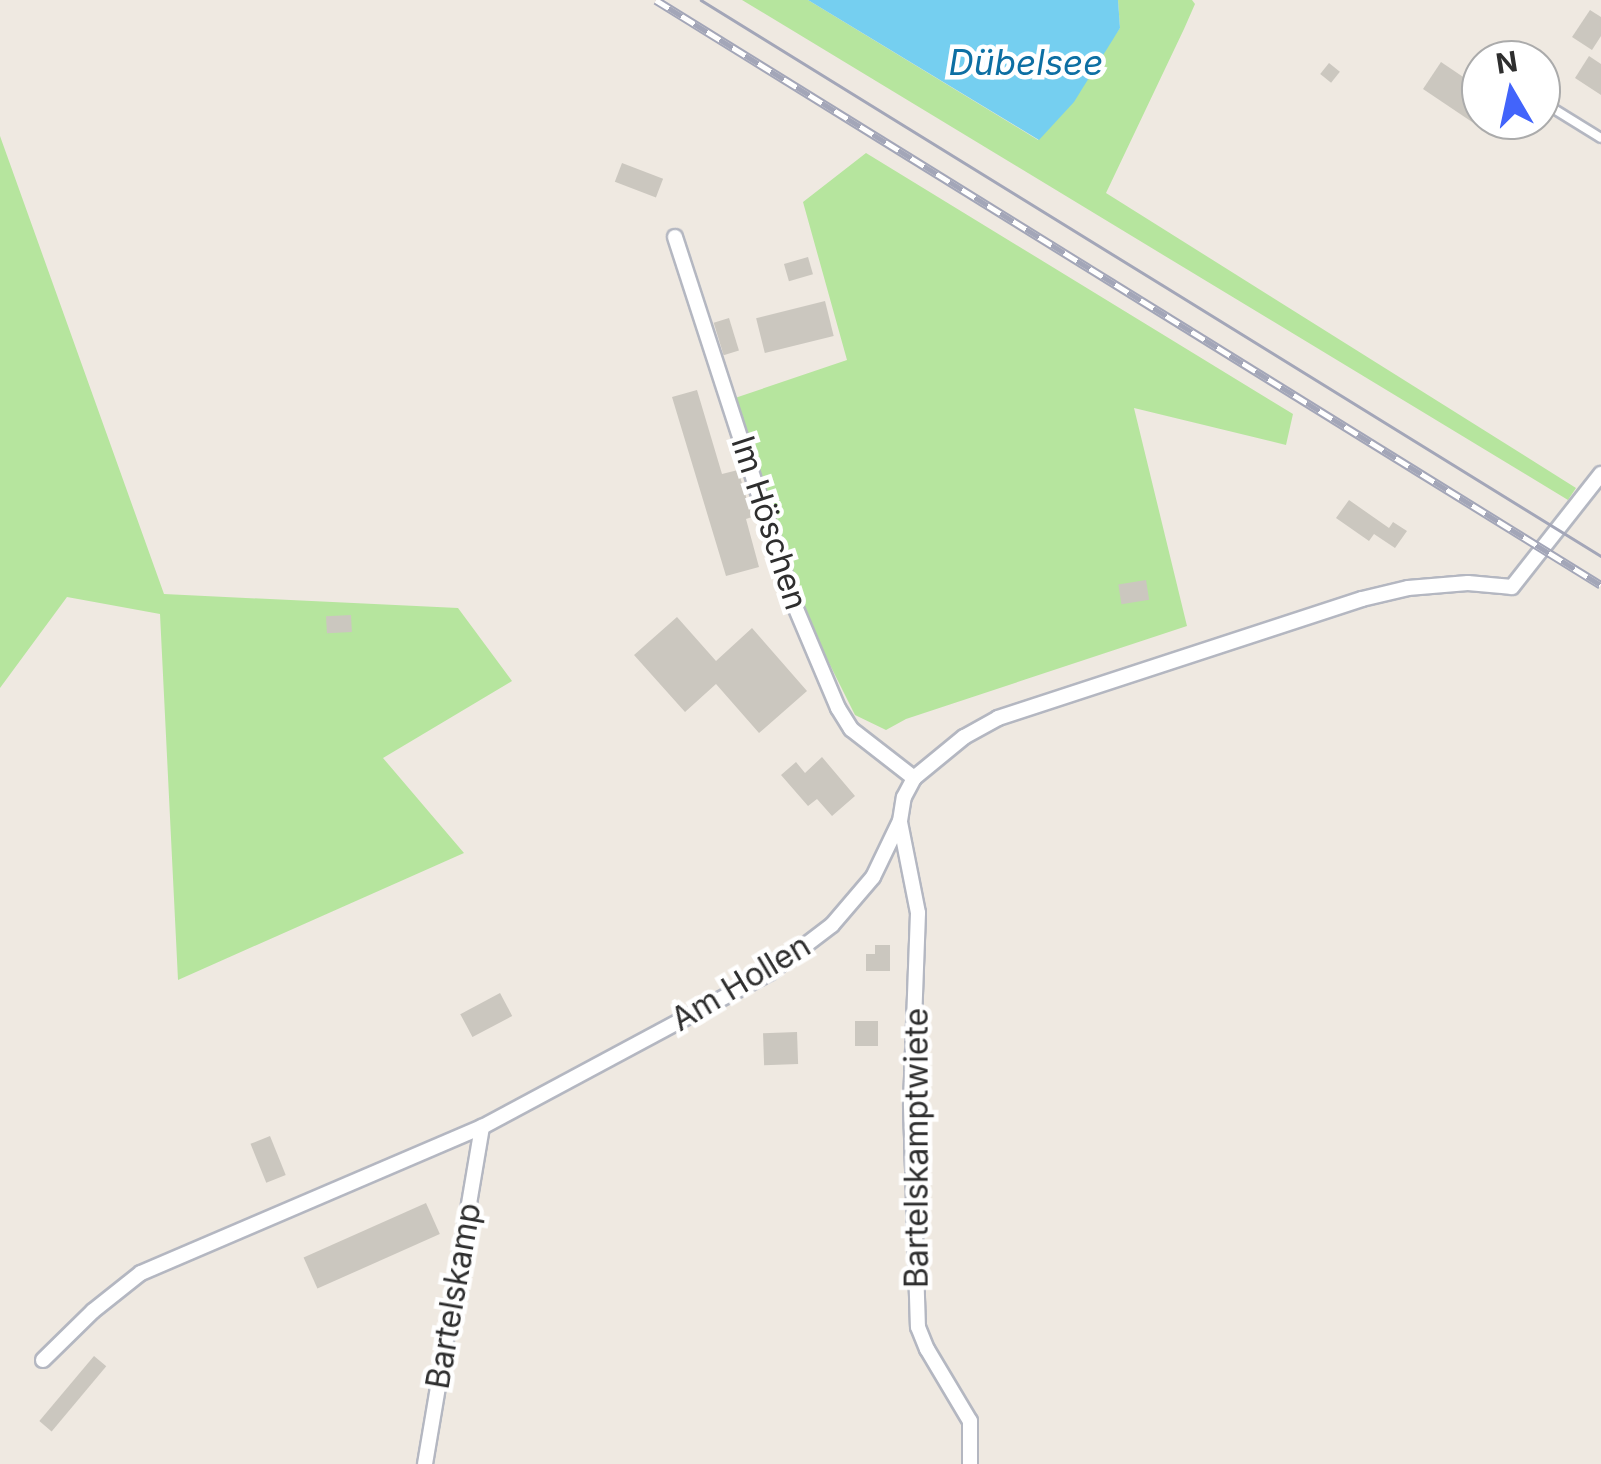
<!DOCTYPE html>
<html>
<head>
<meta charset="utf-8">
<style>
	body { margin:0 }
	#map { position:relative; width:1601px; height:1464px; overflow:hidden; background:#efe9e1; font-family:Inter,sans-serif }
	div>[style] { position:absolute }
	.green>* { inset:0; background:#b6e59e }
	.water>* { inset:0; background:#75cff0 }
	.building>* { inset:0; background:#cbc7bf; transform-origin:0 0 }
	.roads { filter:drop-shadow(2px 0 #b4b7c1) drop-shadow(-2px 0 #b4b7c1) drop-shadow(0 2px #b4b7c1) drop-shadow(0 -2px #b4b7c1) }
	.lane>* { height:8px; margin:-4px; padding:0 4px; transform-origin:4px; border-radius:4px; background:#fff }
	.street>* { height:14px; margin:-7px; padding:0 7px; transform-origin:7px; border-radius:7px; background:#fff }
	.tram>* { height:2.5px; margin:-1.25px; padding:0 1.25px; transform-origin:1.25px; border-radius:1.25px; background:#a3a6b8 }
	.rail>* { height:9px; margin-top:-4.5px; transform-origin:0; background:repeating-linear-gradient(90deg,#fff 0 15px,#a3a6b8 0 30px); box-sizing:border-box; border-block:2px solid #a3a6b8 }
	span { translate:-50% -50%; white-space:nowrap; text-align:center; line-height:1.15; -webkit-text-stroke:9px #fff; paint-order:stroke }
	.street-label { font-size:32px; color:#2e2e2e }
	.water-label { font-size:35px; color:#0d6fa3; font-style:italic }
	.north { position:absolute; left:1461px; top:40px; width:100px; height:100px; box-sizing:border-box; background:#fff; border:2px solid #ababab; border-radius:50%; rotate:351deg; font-size:28px; font-weight:700; line-height:40px; text-align:center; color:#2e2e2e }
	.north::after { content:''; display:block; margin:auto; width:35px; height:45px; background:#4264fb; clip-path:polygon(50% 0,100% 100%,50% 72%,0 100%) }
</style>
</head>
<body>
<div id="map">
	<div class="green">
		<div style="clip-path:polygon(742px 0,808px 0,1038px 140px,1120px 28px,1118px 0,1192px 0,1195px 4px,1184px 29px,1106px 193px,1576px 488px,1568px 500px)"></div>
		<div style="clip-path:polygon(0 136px,164px 594px,458px 608px,512px 681px,383px 758px,464px 853px,178px 980px,160px 614px,67px 597px,0 688px)"></div>
		<div style="clip-path:polygon(866px 153px,1293px 414px,1286px 445px,1134px 408px,1187px 626px,906px 719px,886px 730px,855px 715px,809px 623px,732px 399px,847px 360px,803px 202px)"></div>
	</div>
	<div class="water">
		<div style="clip-path:polygon(808px 0,1118px 0,1120px 28px,1074px 102px,1039px 140px)"></div>
	</div>
	<div class="building">
		<div style="clip-path:polygon(1590px 10px,1601px 17px,1601px 36px,1592px 50px,1572px 37px)"></div>
		<div style="clip-path:polygon(1589px 56px,1601px 64px,1601px 95px,1575px 78px)"></div>
		<div style="clip-path:polygon(1441px 62px,1481px 89px,1481px 128px,1423px 89px)"></div>
		<div style="left:1329px;top:63px;width:14px;height:14px;rotate:39deg"></div>
		<div style="left:622px;top:163px;width:44px;height:20px;rotate:21deg"></div>
		<div style="left:808px;top:257px;width:18px;height:25px;rotate:74deg"></div>
		<div style="left:825px;top:301px;width:36px;height:71px;rotate:76deg"></div>
		<div style="left:729px;top:318px;width:34px;height:16px;rotate:73deg"></div>
		<div style="clip-path:polygon(697px 390px,722px 474px,738px 470px,752px 517px,746px 519px,759px 567px,726px 576px,672px 397px)"></div>
		<div style="clip-path:polygon(1349px 500px,1389px 528px,1393px 522px,1407px 531px,1395px 548px,1374px 534px,1369px 541px,1336px 518px)"></div>
		<div style="left:1146px;top:580px;width:20px;height:28px;rotate:81deg"></div>
		<div style="left:351px;top:615px;width:17px;height:25px;rotate:87deg"></div>
		<div style="clip-path:polygon(677px 617px,716px 661px,752px 628px,807px 691px,759px 733px,716px 684px,685px 712px,634px 655px)"></div>
		<div style="clip-path:polygon(822px 757px,855px 796px,832px 816px,817px 799px,808px 806px,781px 775px,796px 762px,805px 773px)"></div>
		<div style="clip-path:polygon(875px 945px,890px 945px,890px 971px,866px 971px,866px 954px,875px 954px)"></div>
		<div style="left:500px;top:993px;width:26px;height:45px;rotate:62deg"></div>
		<div style="left:855px;top:1021px;width:23px;height:25px"></div>
		<div style="left:797px;top:1032px;width:32px;height:34px;rotate:88deg"></div>
		<div style="left:270px;top:1136px;width:42px;height:21px;rotate:68deg"></div>
		<div style="left:426px;top:1203px;width:34px;height:134px;rotate:66deg"></div>
		<div style="left:94px;top:1356px;width:16px;height:85px;rotate:40deg"></div>
	</div>
	<div class="roads">
		<div class="lane">
			<div style="left:1541px;top:101px;width:70px;rotate:31.7deg"></div>
		</div>
		<div class="street">
			<div style="left:675px;top:237px;width:386px;rotate:72deg"></div>
			<div style="left:794px;top:604px;width:113px;rotate:67.1deg"></div>
			<div style="left:838px;top:708px;width:25px;rotate:58deg"></div>
			<div style="left:851px;top:729px;width:80px;rotate:37.9deg"></div>
			<div style="left:900px;top:822px;width:93px;rotate:78.8deg"></div>
			<div style="left:918px;top:913px;width:193px;rotate:92.1deg"></div>
			<div style="left:911px;top:1106px;width:221px;rotate:88.2deg"></div>
			<div style="left:918px;top:1327px;width:24px;rotate:68deg"></div>
			<div style="left:927px;top:1349px;width:84px;rotate:59.2deg"></div>
			<div style="left:970px;top:1421px;width:43px;rotate:90deg"></div>
			<div style="left:43px;top:1360px;width:70px;rotate:-44.4deg"></div>
			<div style="left:93px;top:1311px;width:61px;rotate:-38.4deg"></div>
			<div style="left:141px;top:1273px;width:371px;rotate:-23.2deg"></div>
			<div style="left:482px;top:1127px;width:326px;rotate:-28.2deg"></div>
			<div style="left:769px;top:973px;width:79px;rotate:-37.3deg"></div>
			<div style="left:832px;top:925px;width:63px;rotate:-49.5deg"></div>
			<div style="left:873px;top:877px;width:62px;rotate:-64.3deg"></div>
			<div style="left:900px;top:821px;width:24px;rotate:-81deg"></div>
			<div style="left:904px;top:797px;width:21px;rotate:-62deg"></div>
			<div style="left:914px;top:778px;width:65px;rotate:-39.4deg"></div>
			<div style="left:964px;top:737px;width:39px;rotate:-29deg"></div>
			<div style="left:998px;top:718px;width:383px;rotate:-18.1deg"></div>
			<div style="left:1362px;top:599px;width:47px;rotate:-13.4deg"></div>
			<div style="left:1408px;top:588px;width:60px;rotate:-4.8deg"></div>
			<div style="left:1468px;top:583px;width:44px;rotate:5.2deg"></div>
			<div style="left:1512px;top:587px;width:144px;rotate:-51.8deg"></div>
			<div style="left:425px;top:1464px;width:342px;rotate:-80.4deg"></div>
		</div>
	</div>
	<div class="tram">
		<div style="left:701px;top:0;width:1058px;rotate:31.71deg"></div>
	</div>
	<div class="rail">
		<div style="left:656px;top:0;width:1111px;rotate:31.76deg"></div>
	</div>
	<div class="street-label">
		<span style="left:769px;top:523px;rotate:72deg">Im Höschen</span>
		<span style="left:741px;top:983px;rotate:-31deg">Am Hollen</span>
		<span style="left:917px;top:1148px;rotate:-90deg">Bartelskamptwiete</span>
		<span style="left:454px;top:1296px;rotate:-80deg">Bartelskamp</span>
	</div>
	<div class="water-label">
		<span style="left:1026px;top:62px">Dübelsee</span>
	</div>
	<div class="north">N</div>
</div>
</body>
</html>
